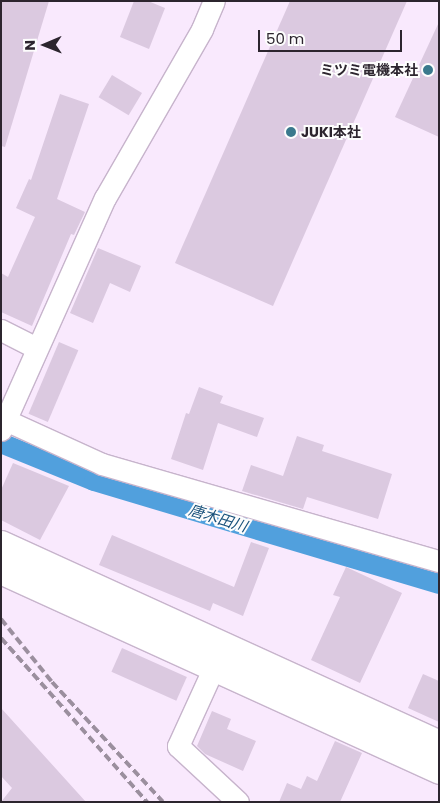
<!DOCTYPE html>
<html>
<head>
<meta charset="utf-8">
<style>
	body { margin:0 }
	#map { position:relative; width:440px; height:803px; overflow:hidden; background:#f9e9fd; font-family:Poppins,"Noto Sans JP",sans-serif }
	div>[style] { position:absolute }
	.canal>* { height:20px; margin:-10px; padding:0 10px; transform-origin:10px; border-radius:10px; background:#51a0dd }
	.building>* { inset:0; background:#dbc9e0; transform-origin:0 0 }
	.roads { filter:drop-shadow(1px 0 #c7b4cc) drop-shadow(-1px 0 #c7b4cc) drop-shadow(0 1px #c7b4cc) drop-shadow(0 -1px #c7b4cc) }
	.street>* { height:21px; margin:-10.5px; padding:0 10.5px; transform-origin:10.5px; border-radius:10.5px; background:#fff }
	.secondary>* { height:28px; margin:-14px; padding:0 14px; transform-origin:14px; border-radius:14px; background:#fff }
	.rail>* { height:4px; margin-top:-2px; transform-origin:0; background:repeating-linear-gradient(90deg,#9b8f9e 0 8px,transparent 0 12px) }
	.dots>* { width:14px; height:14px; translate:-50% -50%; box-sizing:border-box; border:2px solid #fdfdfd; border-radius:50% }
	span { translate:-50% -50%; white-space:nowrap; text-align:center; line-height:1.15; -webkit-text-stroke:4px #fdfdfd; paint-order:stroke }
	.poi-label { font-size:14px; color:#2c252e; font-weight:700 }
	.right { translate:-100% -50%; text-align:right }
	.left { translate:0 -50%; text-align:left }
	.water-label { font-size:15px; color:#18517b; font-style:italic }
	.frame { position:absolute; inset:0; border:2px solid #2c252e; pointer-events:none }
	.north { position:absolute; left:20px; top:20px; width:50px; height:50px; -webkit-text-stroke:4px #fdfdfd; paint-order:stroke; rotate:269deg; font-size:14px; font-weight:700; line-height:20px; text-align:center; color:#2c252e }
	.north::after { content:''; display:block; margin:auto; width:18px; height:22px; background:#2c252e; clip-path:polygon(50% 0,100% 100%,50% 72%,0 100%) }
	.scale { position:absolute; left:258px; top:30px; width:144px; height:22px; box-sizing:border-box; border:2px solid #2c252e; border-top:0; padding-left:6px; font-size:15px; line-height:18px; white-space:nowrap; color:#2c252e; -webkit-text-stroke:4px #fdfdfd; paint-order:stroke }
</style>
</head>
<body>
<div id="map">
	<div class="canal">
		<div style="left:1px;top:443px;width:100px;rotate:22.2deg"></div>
		<div style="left:94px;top:481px;width:360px;rotate:16.6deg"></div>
	</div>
	<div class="building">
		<div style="clip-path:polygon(1px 1px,49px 1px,5px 147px,1px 146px)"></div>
		<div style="clip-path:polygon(134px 1px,148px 1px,165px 8px,149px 49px,120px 37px)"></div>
		<div style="clip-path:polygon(290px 1px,407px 1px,273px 306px,175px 263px)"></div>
		<div style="clip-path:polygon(439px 22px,439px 137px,395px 117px)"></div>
		<div style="left:112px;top:75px;width:35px;height:26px;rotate:31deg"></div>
		<div style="clip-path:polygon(60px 94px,89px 104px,57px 199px,85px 212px,74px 235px,71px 234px,32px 326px,1px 312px,1px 273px,8px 277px,35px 217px,16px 208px,29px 179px,31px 180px)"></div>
		<div style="clip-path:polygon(98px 248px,141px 266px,130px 292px,110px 283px,93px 323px,70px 313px)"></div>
		<div style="left:59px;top:342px;width:21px;height:78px;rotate:23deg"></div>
		<div style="clip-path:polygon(199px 387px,223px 396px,220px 403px,264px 418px,257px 437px,218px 423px,203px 470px,171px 459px,186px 413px,189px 414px)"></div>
		<div style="clip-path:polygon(297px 436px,324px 445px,322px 451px,392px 474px,378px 519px,307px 497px,303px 509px,242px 491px,251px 465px,283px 476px)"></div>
		<div style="clip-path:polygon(13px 463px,69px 486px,40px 540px,1px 520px,1px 490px)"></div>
		<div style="clip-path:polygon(112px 535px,234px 587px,251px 542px,269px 548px,243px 616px,213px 603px,210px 611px,99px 565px)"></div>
		<div style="clip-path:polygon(346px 567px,402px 593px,360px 683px,311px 660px,340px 597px,333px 595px)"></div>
		<div style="left:122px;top:648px;width:71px;height:26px;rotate:24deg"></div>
		<div style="clip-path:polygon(423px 674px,439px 681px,439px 722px,408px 708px)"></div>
		<div style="clip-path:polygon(1px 708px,86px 802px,1px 802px,12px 788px,1px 776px)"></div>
		<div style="clip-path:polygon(212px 711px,231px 719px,227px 729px,256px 741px,243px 771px,205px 754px,197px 746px)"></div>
		<div style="clip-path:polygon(335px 741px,362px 753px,340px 802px,279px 802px,287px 783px,301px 789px,307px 776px,317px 781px)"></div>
	</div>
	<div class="roads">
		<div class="street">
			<div style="left:1px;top:330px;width:39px;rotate:27deg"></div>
			<div style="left:1px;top:418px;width:111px;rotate:24.5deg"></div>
			<div style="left:102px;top:464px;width:351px;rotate:16.1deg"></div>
			<div style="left:1px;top:430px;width:254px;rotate:-65.9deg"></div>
			<div style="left:105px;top:198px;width:195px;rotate:-60.1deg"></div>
			<div style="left:202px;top:29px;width:30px;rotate:-67deg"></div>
			<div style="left:214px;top:667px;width:87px;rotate:114.5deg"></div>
			<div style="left:178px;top:746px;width:82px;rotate:43deg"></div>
		</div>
		<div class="secondary">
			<div style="left:1px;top:545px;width:482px;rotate:24.5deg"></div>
			<div style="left:1px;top:570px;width:482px;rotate:24.5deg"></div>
		</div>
	</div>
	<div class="rail">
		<div style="left:1px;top:619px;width:81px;rotate:51deg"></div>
		<div style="left:52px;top:682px;width:163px;rotate:47.2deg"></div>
		<div style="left:1px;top:638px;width:220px;rotate:48.3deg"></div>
	</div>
	<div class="dots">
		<div style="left:428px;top:70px;background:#3a798d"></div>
		<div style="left:291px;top:132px;background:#3a798d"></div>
	</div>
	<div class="poi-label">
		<span class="right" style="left:418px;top:70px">ミツミ電機本社</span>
		<span class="left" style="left:301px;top:132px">JUKI本社</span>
	</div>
	<div class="water-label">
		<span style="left:218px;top:518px;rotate:17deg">唐木田川</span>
	</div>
	<div class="frame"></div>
	<div class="north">N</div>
	<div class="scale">50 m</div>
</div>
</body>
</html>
